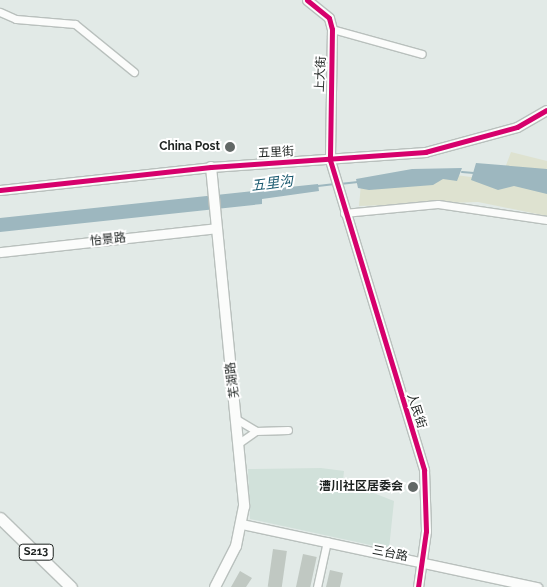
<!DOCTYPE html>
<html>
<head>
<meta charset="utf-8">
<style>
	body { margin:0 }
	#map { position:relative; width:547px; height:587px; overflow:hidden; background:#e2eae7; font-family:Raleway,"Noto Sans SC",sans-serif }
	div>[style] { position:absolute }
	.built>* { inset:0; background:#d1e1da }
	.green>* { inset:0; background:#dee2d0 }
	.water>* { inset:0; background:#9db7bf }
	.stream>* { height:2px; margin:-1px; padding:0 1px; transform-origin:1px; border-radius:1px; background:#9db7bf }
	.building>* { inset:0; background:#c0c8c2; transform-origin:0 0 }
	.roads { filter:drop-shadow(1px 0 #b9c0bd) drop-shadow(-1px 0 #b9c0bd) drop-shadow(0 1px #b9c0bd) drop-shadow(0 -1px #b9c0bd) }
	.minor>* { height:7px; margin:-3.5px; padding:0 3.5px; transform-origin:3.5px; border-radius:3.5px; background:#fbfcfb }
	.tertiary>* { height:9px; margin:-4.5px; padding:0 4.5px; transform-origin:4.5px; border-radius:4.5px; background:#fbfcfb }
	.secondary>* { height:10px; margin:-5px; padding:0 5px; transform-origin:5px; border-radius:5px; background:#fbfcfb }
	.primary>* { height:11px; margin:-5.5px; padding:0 5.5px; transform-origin:5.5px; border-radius:5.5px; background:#fbfcfb }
	.cycleway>* { height:5px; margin:-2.5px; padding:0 2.5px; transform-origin:2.5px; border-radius:2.5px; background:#d6006c }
	.dots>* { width:14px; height:14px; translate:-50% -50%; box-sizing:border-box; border:2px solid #fff; border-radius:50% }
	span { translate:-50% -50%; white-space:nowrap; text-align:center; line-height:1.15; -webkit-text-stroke:4px #fff; paint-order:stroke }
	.shield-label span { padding:1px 4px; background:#fff; border:1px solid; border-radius:4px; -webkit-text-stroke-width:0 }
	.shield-label { font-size:11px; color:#1d2220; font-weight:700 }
	.street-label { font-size:12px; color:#1d2220 }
	.poi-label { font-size:12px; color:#1d2220; font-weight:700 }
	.right { translate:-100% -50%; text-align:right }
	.water-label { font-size:14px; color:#1c5b70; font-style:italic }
</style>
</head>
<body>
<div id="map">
	<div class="built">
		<div style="clip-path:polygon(321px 468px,344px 471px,343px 481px,394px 501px,389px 549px,250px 519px,248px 469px)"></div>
	</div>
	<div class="green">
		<div style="clip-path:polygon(511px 152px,547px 161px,547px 216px,478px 202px,359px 206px,361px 184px,456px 175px,500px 181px)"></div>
	</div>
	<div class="water">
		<div style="clip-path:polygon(476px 163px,547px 169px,547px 194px,514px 186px,498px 190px,471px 180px)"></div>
		<div style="clip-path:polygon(462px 168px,457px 181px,443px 179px,433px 185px,369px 190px,358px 188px,356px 179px,412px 169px)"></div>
		<div style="clip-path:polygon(318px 184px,319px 191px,262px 199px,262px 204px,0 232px,0 218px)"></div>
	</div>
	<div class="stream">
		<div style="left:462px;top:172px;width:12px;rotate:5deg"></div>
		<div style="left:340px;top:184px;width:18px;rotate:-6deg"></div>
		<div style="left:318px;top:186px;width:17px;rotate:-7deg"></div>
	</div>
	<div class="building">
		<div style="left:273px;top:549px;width:14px;height:38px;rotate:8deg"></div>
		<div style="left:303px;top:554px;width:14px;height:34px;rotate:12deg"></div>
		<div style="clip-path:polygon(330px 570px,343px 573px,340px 587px,326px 587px)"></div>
		<div style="clip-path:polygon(240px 571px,252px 578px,246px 587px,231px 587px)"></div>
	</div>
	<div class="roads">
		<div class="minor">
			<div style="left:0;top:12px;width:17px;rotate:24deg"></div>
			<div style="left:16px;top:19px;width:59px;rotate:4.8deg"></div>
			<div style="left:75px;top:24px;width:76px;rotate:39.1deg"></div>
			<div style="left:332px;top:29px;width:93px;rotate:15.5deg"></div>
			<div style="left:344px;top:213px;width:94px;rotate:-5.5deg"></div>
			<div style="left:438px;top:204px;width:110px;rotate:8.4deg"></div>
			<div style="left:238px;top:420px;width:21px;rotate:31deg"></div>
			<div style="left:256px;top:431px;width:19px;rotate:145deg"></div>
			<div style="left:256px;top:431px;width:32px;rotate:-2deg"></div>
			<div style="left:317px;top:587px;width:47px;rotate:-77.7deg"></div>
		</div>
		<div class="tertiary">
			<div style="left:307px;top:0;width:28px;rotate:39deg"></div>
			<div style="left:329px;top:18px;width:11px;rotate:75deg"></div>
			<div style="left:332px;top:29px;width:131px;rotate:90.9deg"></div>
			<div style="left:330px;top:160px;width:324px;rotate:73.1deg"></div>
			<div style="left:424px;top:470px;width:61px;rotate:88.1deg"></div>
			<div style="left:426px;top:531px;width:57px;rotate:98.1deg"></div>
			<div style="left:0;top:190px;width:212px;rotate:-6.2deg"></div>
			<div style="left:211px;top:167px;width:215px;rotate:-4deg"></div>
			<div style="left:425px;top:152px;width:95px;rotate:-15.2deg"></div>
			<div style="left:517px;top:127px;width:34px;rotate:-30deg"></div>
			<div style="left:0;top:252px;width:217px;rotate:-6.3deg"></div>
			<div style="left:242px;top:524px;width:302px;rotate:12.1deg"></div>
		</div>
		<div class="secondary">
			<div style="left:211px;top:167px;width:341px;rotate:84.4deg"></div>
			<div style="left:244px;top:506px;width:41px;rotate:101.3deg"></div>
			<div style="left:236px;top:546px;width:46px;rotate:117.1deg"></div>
		</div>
		<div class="primary">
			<div style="left:0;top:518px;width:99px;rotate:44.2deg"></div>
		</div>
	</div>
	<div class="cycleway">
		<div style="left:307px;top:0;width:28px;rotate:39deg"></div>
		<div style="left:329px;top:18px;width:11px;rotate:75deg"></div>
		<div style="left:332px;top:29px;width:131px;rotate:90.9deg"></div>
		<div style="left:330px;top:160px;width:324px;rotate:73.1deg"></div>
		<div style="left:424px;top:470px;width:61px;rotate:88.1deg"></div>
		<div style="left:426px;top:531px;width:57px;rotate:98.1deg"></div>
		<div style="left:0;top:190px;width:212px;rotate:-6.2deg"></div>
		<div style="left:211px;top:167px;width:215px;rotate:-4deg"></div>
		<div style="left:425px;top:152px;width:95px;rotate:-15.2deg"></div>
		<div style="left:517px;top:127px;width:34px;rotate:-30deg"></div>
	</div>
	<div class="dots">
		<div style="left:230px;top:147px;background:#626866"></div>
		<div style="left:413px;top:487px;background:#626866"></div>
	</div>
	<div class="shield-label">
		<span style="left:36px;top:552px">S213</span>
	</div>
	<div class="street-label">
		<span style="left:321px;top:74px;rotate:-87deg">上大街</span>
		<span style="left:276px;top:153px;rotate:-3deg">五里街</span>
		<span style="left:108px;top:240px;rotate:-6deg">怡景路</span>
		<span style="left:233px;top:380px;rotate:-97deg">芜湖路</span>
		<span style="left:416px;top:411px;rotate:72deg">人民街</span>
		<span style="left:390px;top:554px;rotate:11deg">三台路</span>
	</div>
	<div class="poi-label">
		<span class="right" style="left:220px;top:147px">China Post</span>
		<span class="right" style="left:403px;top:487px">漕川社区居委会</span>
	</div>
	<div class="water-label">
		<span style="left:272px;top:183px;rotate:-7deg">五里沟</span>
	</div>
</div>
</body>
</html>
